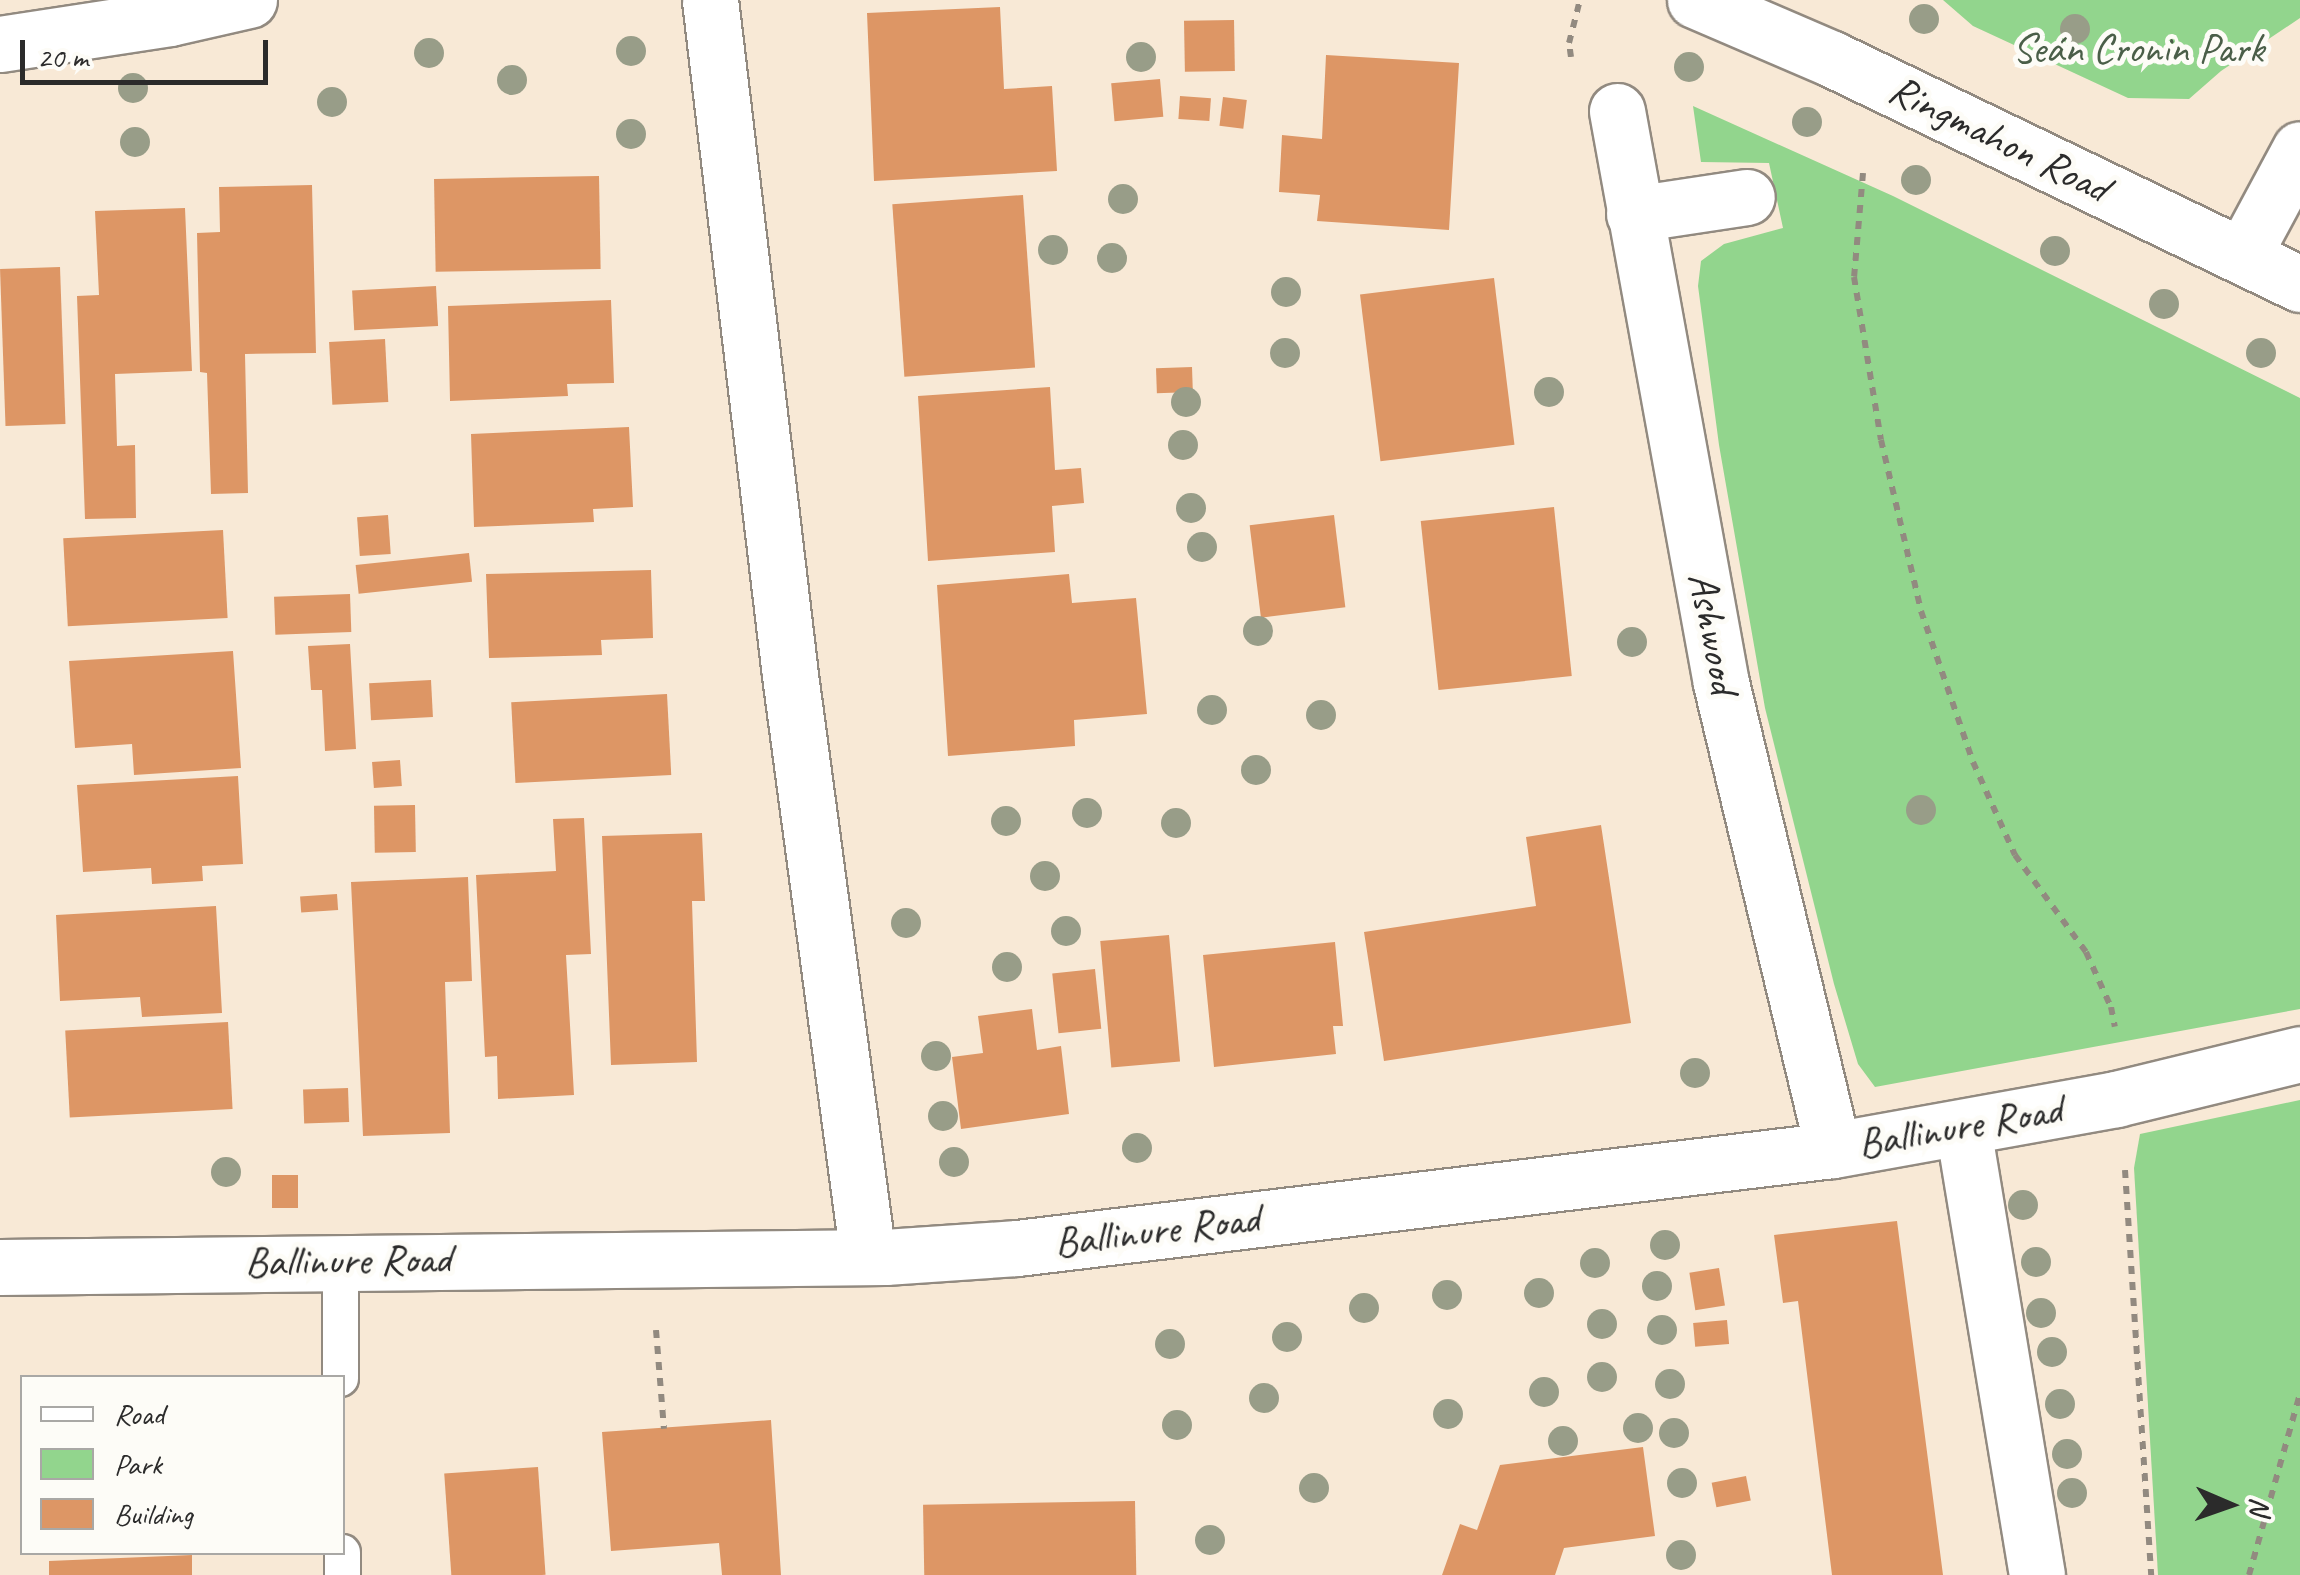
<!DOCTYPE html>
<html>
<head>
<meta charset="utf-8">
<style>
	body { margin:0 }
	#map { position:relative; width:2300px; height:1575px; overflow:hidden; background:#f8e9d6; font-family:Caveat,sans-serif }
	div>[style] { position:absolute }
	.green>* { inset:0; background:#92d58d }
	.building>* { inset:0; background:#dd9665; transform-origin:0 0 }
	.path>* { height:6px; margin-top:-3px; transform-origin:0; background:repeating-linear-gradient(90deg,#928a80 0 8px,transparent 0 16px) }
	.roads { filter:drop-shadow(2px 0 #928a80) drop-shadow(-2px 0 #928a80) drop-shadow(0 2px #928a80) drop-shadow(0 -2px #928a80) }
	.lane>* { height:35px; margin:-17.5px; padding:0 17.5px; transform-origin:17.5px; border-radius:17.5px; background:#fff }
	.street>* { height:55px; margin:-27.5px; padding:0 27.5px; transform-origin:27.5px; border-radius:27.5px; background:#fff }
	.secondary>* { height:55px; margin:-27.5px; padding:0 27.5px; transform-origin:27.5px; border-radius:27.5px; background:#fff }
	.trees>* { width:30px; height:30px; margin:-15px; border-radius:50%; background:#989d88 }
	span { translate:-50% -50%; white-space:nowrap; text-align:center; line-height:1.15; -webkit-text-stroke:10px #fdfcf7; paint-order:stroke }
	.park-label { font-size:42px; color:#4a5e48 }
	.street-label { font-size:42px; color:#2b2b2b }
	.legend { position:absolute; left:20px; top:1375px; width:325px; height:180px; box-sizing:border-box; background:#fdfcf7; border:2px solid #a9a8a5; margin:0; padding:12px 18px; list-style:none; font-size:30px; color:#2b2b2b }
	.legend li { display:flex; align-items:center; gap:20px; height:50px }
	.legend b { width:50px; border:2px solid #a9a8a5 }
	.north { position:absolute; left:2180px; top:1455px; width:100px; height:100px; -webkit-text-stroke:8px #fdfcf7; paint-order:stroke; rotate:92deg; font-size:28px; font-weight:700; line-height:40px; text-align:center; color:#2b2b2b }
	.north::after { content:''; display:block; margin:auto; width:35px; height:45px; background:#2b2b2b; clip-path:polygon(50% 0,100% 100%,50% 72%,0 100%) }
	.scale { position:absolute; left:20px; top:40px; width:248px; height:45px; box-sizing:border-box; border:5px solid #2b2b2b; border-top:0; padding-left:12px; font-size:30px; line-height:35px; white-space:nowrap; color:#2b2b2b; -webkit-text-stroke:8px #fdfcf7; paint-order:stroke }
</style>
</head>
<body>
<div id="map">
	<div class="green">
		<div style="clip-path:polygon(1943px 0,2300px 0,2300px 18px,2221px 71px,2189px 99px,2128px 98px,1973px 26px)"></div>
		<div style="clip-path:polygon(1693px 106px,1893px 196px,2300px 398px,2300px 1009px,1875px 1087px,1858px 1064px,1834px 984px,1765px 708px,1719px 445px,1698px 286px,1701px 261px,1724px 244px,1783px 228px,1769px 163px,1701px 162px)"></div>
		<div style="clip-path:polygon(2300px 1100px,2300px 1575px,2158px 1575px,2134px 1168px,2140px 1134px)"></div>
	</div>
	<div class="building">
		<div style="clip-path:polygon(1000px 7px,1004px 89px,1052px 86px,1057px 171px,874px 181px,867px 13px)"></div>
		<div style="left:1234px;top:20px;width:51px;height:50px;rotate:89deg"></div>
		<div style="clip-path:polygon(1326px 55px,1459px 63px,1449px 230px,1317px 221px,1320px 195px,1279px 192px,1282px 135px,1322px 139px)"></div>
		<div style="left:1160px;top:79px;width:38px;height:49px;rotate:85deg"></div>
		<div style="left:1180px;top:96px;width:31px;height:23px;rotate:4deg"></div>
		<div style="left:1223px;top:97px;width:24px;height:29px;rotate:7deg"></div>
		<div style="left:599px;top:176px;width:93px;height:165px;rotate:89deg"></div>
		<div style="clip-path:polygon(312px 185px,316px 353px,245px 354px,248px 493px,211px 494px,207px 373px,200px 372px,197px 233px,220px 232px,219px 187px)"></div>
		<div style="left:1023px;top:195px;width:173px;height:131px;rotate:86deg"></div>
		<div style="clip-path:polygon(185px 208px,192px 371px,115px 374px,117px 446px,135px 445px,136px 518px,85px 519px,77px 296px,99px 295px,95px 211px)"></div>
		<div style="left:60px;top:267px;width:157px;height:60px;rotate:88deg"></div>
		<div style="left:1494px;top:278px;width:168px;height:135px;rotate:83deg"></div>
		<div style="left:436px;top:286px;width:40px;height:84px;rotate:87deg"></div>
		<div style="clip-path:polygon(611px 300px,614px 383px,567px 384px,568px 396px,450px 401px,448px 306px)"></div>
		<div style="left:385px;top:339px;width:63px;height:56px;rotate:87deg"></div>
		<div style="left:1192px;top:367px;width:25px;height:36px;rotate:88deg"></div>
		<div style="clip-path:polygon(1050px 387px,1055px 470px,1081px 468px,1084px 503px,1052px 506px,1055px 552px,928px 561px,918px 396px)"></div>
		<div style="clip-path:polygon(629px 427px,633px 507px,593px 509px,594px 522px,474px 527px,471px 434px)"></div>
		<div style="left:1554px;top:507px;width:170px;height:134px;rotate:84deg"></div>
		<div style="left:388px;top:515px;width:39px;height:31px;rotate:86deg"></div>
		<div style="left:1334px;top:515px;width:93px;height:85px;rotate:83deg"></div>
		<div style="left:223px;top:530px;width:88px;height:160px;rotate:87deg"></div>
		<div style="left:469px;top:553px;width:29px;height:114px;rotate:84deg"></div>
		<div style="clip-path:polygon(651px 570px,653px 638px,601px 640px,602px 655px,489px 658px,486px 574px)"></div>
		<div style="clip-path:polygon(1069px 574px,1072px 603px,1136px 598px,1147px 714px,1074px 720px,1075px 746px,948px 756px,937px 585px)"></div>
		<div style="left:350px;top:594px;width:38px;height:76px;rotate:88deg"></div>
		<div style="clip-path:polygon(350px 644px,356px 749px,325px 751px,322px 690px,311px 690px,308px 646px)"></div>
		<div style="clip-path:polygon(233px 651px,241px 768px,134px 775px,132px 744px,75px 748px,69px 661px)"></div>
		<div style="left:431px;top:680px;width:37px;height:62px;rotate:87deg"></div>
		<div style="left:667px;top:694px;width:81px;height:156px;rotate:87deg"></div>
		<div style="left:400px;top:760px;width:26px;height:28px;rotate:86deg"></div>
		<div style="clip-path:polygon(238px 776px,243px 864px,202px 866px,203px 881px,152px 884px,151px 868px,83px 872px,77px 785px)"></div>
		<div style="left:415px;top:805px;width:47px;height:41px;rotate:89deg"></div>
		<div style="clip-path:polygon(584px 818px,591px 954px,566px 955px,574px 1095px,498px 1099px,497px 1056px,485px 1057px,476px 875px,556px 871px,553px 819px)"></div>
		<div style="clip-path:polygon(1601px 825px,1631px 1023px,1384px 1061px,1364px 932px,1536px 906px,1526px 837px)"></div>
		<div style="clip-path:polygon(702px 833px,705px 901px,692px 901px,697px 1062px,611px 1065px,602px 836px)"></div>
		<div style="clip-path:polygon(468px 877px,472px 981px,445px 982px,450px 1133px,363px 1136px,351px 882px)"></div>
		<div style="left:337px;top:894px;width:16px;height:37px;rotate:86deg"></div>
		<div style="clip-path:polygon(216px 906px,222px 1013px,142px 1017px,140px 997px,60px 1001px,56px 915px)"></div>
		<div style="left:1169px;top:935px;width:127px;height:69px;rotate:85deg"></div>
		<div style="clip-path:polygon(1335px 942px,1343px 1026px,1333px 1026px,1336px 1054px,1214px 1067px,1203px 955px)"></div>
		<div style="left:1095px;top:969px;width:60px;height:43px;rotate:84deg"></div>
		<div style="clip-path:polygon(1032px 1009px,1037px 1050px,1061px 1046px,1069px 1114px,961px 1129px,952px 1057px,983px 1053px,978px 1016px)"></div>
		<div style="left:228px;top:1022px;width:87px;height:163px;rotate:87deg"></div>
		<div style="left:348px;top:1088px;width:34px;height:45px;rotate:88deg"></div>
		<div style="left:272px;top:1175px;width:26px;height:33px"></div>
		<div style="clip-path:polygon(1897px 1221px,1943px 1575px,1832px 1575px,1798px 1301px,1783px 1303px,1774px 1235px)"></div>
		<div style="left:1719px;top:1268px;width:38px;height:30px;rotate:81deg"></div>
		<div style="left:1727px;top:1320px;width:24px;height:34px;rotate:85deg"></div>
		<div style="clip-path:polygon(771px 1420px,781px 1575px,722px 1575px,719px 1543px,611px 1551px,602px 1432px)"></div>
		<div style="clip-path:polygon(1643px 1447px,1655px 1536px,1564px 1548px,1555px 1575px,1442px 1575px,1460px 1524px,1477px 1530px,1500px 1465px)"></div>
		<div style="left:538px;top:1467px;width:108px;height:94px;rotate:86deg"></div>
		<div style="left:1746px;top:1476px;width:25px;height:35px;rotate:79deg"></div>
		<div style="left:1135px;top:1501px;width:74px;height:212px;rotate:89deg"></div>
		<div style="clip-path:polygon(192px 1555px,192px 1575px,49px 1575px,49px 1561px)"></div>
	</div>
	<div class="path">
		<div style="left:1571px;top:57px;width:14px;rotate:-98deg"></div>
		<div style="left:1569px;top:43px;width:44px;rotate:-75.7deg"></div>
		<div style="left:1863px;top:173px;width:104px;rotate:94.9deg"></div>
		<div style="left:1854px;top:277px;width:165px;rotate:80.6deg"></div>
		<div style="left:1881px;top:440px;width:176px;rotate:76.8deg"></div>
		<div style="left:1921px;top:611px;width:160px;rotate:71deg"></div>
		<div style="left:1973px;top:762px;width:102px;rotate:65.7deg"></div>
		<div style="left:2015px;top:855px;width:120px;rotate:53.8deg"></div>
		<div style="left:2086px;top:952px;width:60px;rotate:65.6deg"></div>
		<div style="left:2111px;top:1007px;width:20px;rotate:79deg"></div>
		<div style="left:2125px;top:1170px;width:406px;rotate:86.3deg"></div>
		<div style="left:656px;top:1330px;width:99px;rotate:85.4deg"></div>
		<div style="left:2249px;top:1575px;width:188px;rotate:-74.3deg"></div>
	</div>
	<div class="roads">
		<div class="lane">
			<div style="left:340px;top:1378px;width:117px;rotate:-90deg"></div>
			<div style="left:342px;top:1552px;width:23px;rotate:90deg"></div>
		</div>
		<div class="street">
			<div style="left:710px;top:0;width:680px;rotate:83.24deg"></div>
			<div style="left:790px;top:675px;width:587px;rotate:82.37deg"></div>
			<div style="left:1617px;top:111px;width:581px;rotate:79.7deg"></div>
			<div style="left:1721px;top:683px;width:480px;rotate:76.5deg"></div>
			<div style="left:1634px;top:214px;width:114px;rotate:-8.6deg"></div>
			<div style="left:2243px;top:255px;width:120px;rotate:-61.7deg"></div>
			<div style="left:1963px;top:1128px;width:453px;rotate:80.6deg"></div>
			<div style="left:0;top:1267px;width:885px;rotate:-0.65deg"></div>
			<div style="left:885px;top:1257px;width:132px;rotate:-3.9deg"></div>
			<div style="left:1017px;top:1248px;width:822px;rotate:-6.85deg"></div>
			<div style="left:1833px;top:1150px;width:288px;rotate:-10.2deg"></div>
			<div style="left:2116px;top:1099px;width:189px;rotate:-13.7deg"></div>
		</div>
		<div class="secondary">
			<div style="left:1695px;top:0;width:149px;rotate:23.3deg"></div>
			<div style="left:1832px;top:59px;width:519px;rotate:25.68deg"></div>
			<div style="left:0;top:44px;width:172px;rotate:-8.7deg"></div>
			<div style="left:170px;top:18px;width:81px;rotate:-12.8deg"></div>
		</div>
	</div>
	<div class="trees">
		<div style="left:1924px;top:19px"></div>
		<div style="left:2075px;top:29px"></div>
		<div style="left:631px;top:51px"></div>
		<div style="left:429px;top:53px"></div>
		<div style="left:1141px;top:57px"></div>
		<div style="left:1689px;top:67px"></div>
		<div style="left:512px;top:80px"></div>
		<div style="left:133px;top:88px"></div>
		<div style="left:332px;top:102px"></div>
		<div style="left:1807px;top:122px"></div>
		<div style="left:631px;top:134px"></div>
		<div style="left:135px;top:142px"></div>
		<div style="left:1916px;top:180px"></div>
		<div style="left:1123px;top:199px"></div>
		<div style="left:1053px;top:250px"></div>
		<div style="left:2055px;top:251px"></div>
		<div style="left:1112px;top:258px"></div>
		<div style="left:1286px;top:292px"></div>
		<div style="left:2164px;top:304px"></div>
		<div style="left:1285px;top:353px"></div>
		<div style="left:2261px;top:353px"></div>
		<div style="left:1549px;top:392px"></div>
		<div style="left:1186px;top:402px"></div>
		<div style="left:1183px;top:445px"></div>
		<div style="left:1191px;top:508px"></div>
		<div style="left:1202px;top:547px"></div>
		<div style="left:1258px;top:631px"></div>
		<div style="left:1632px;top:642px"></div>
		<div style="left:1212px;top:710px"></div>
		<div style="left:1321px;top:715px"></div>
		<div style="left:1256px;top:770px"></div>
		<div style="left:1921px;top:810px"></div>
		<div style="left:1087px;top:813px"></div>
		<div style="left:1006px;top:821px"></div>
		<div style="left:1176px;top:823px"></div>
		<div style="left:1045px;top:876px"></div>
		<div style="left:906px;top:923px"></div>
		<div style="left:1066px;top:931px"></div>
		<div style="left:1007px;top:967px"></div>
		<div style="left:936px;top:1056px"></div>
		<div style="left:1695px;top:1073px"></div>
		<div style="left:943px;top:1116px"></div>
		<div style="left:1137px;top:1148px"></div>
		<div style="left:954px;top:1162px"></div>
		<div style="left:226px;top:1172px"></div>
		<div style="left:2023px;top:1205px"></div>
		<div style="left:1665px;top:1245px"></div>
		<div style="left:2036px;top:1262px"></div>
		<div style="left:1595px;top:1263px"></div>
		<div style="left:1657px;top:1286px"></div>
		<div style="left:1539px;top:1293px"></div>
		<div style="left:1447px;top:1295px"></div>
		<div style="left:1364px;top:1308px"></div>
		<div style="left:2041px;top:1313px"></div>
		<div style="left:1602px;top:1324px"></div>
		<div style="left:1662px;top:1330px"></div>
		<div style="left:1287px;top:1337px"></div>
		<div style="left:1170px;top:1344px"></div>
		<div style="left:2052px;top:1352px"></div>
		<div style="left:1602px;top:1377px"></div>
		<div style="left:1670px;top:1384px"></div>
		<div style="left:1544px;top:1392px"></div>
		<div style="left:1264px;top:1398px"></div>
		<div style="left:2060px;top:1404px"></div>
		<div style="left:1448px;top:1414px"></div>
		<div style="left:1177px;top:1425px"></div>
		<div style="left:1638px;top:1428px"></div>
		<div style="left:1674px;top:1433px"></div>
		<div style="left:1563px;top:1441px"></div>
		<div style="left:2067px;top:1454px"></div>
		<div style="left:1682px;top:1483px"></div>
		<div style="left:1314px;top:1488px"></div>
		<div style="left:2072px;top:1493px"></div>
		<div style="left:1210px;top:1540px"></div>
		<div style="left:1681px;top:1555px"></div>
	</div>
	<div class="park-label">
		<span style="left:2138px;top:49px">Seán Cronin Park</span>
	</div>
	<div class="street-label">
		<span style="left:1999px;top:139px;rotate:26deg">Ringmahon Road</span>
		<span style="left:1713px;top:633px;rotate:79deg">Ashwood</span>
		<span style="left:1960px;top:1127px;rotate:-10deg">Ballinure Road</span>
		<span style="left:1157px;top:1231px;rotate:-7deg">Ballinure Road</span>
		<span style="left:348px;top:1261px;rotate:-1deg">Ballinure Road</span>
	</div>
	<ul class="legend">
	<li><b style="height:12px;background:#fff"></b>Road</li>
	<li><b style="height:28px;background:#92d58d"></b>Park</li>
	<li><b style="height:28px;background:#dd9665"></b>Building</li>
	</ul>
	<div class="north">N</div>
	<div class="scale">20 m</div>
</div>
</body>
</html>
